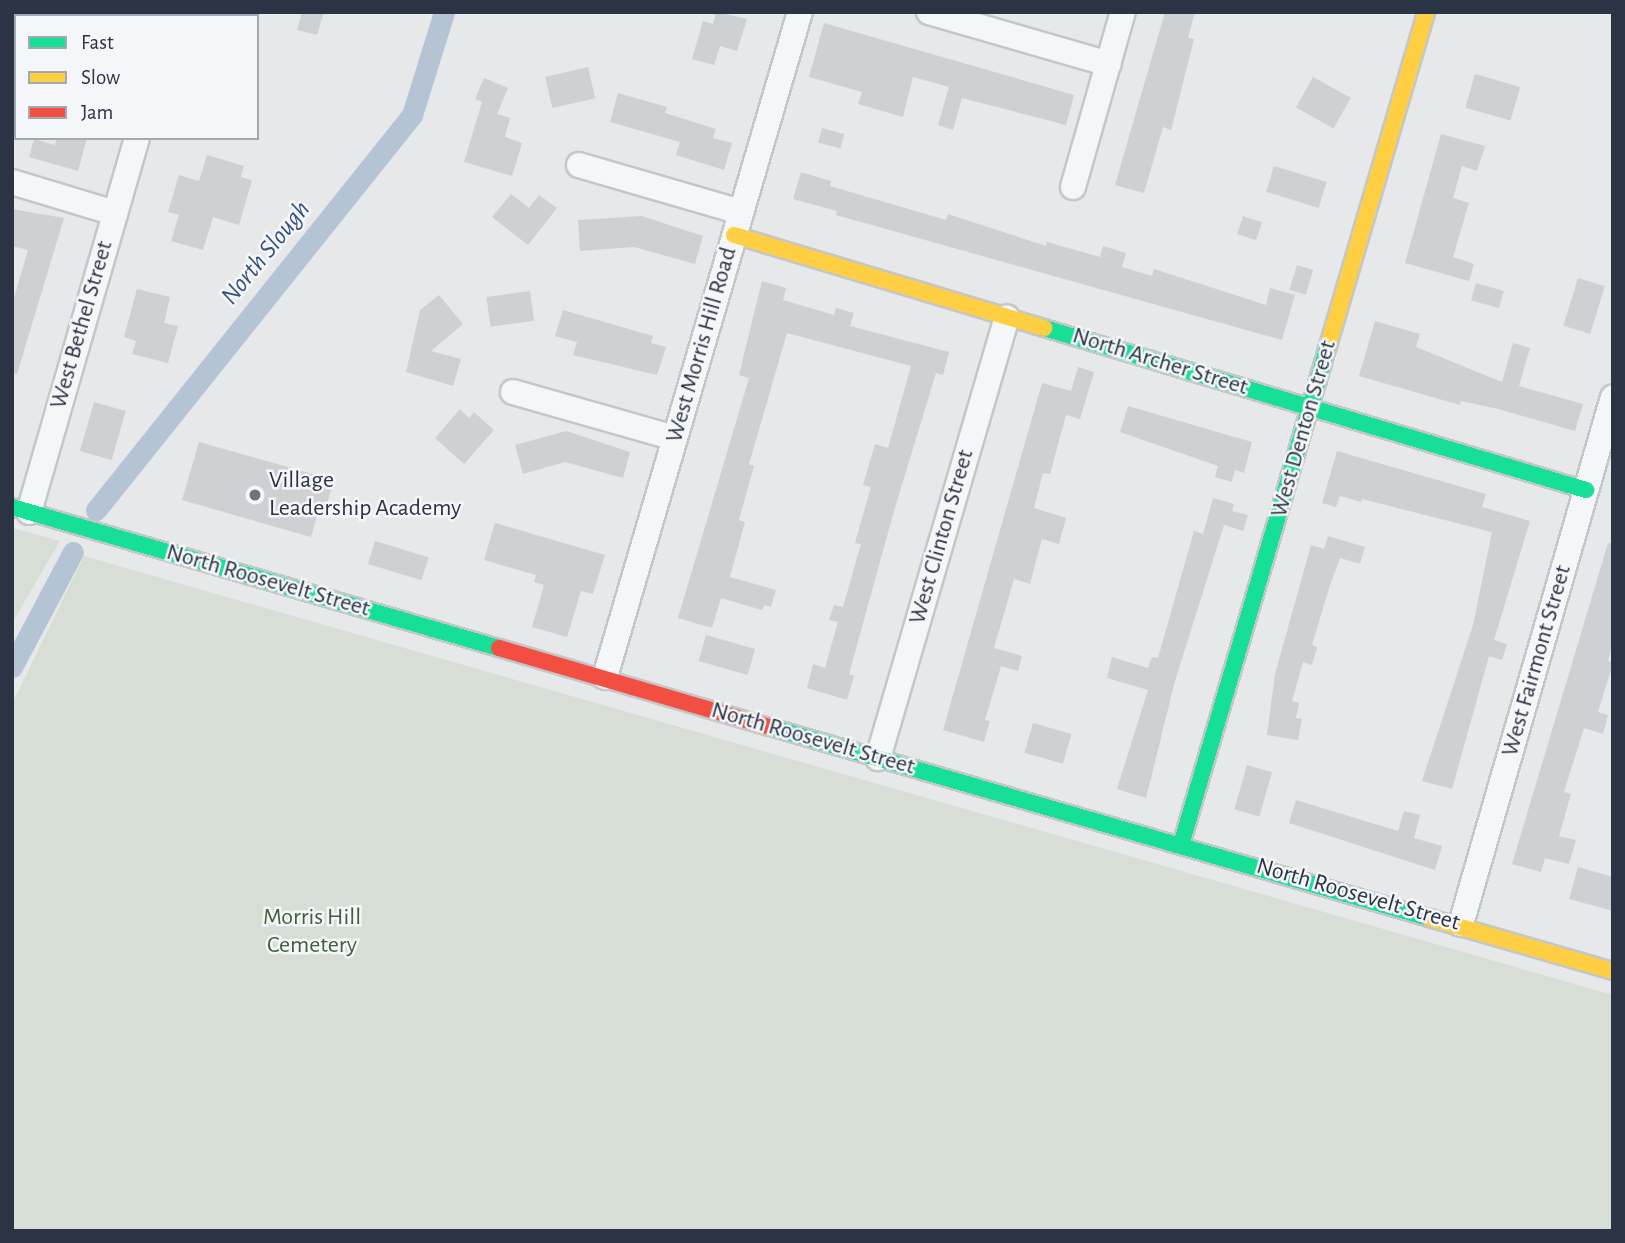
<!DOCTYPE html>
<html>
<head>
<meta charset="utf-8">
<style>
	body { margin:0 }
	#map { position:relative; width:1625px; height:1243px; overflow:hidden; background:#e6e8ea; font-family:"Alegreya Sans",sans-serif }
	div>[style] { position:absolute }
	.green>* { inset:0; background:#d6ded6 }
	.canal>* { height:21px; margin:-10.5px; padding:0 10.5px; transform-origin:10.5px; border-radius:10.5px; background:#b4c4d5 }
	.building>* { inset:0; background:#ced0d3; transform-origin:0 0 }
	.roads { filter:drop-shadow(2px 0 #c4c6c8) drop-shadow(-2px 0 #c4c6c8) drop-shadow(0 2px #c4c6c8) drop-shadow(0 -2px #c4c6c8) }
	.street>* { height:24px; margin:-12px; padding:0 12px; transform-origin:12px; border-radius:12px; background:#f5f6f7 }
	.fast>* { height:16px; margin:-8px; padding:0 8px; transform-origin:8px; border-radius:8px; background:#16e098 }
	.slow>* { height:16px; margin:-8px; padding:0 8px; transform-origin:8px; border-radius:8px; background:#ffcf43 }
	.jam>* { height:16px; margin:-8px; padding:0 8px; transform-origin:8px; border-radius:8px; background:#f24e42 }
	.dots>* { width:19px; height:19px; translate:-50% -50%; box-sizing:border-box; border:4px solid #f4f6f9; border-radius:50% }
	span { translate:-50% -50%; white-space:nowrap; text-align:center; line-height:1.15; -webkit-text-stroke:5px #f4f6f9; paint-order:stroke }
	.street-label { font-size:24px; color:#2b3445 }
	.poi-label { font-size:24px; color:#2b3445 }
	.left { translate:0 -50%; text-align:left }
	.park-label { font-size:24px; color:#3f6138 }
	.water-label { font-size:26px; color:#34527a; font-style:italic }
	.frame { position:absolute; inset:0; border:14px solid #2b3445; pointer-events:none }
	.legend { position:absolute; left:14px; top:14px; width:245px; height:126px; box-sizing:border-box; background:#f4f6f9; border:2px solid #a4a8b1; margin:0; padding:9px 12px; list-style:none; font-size:21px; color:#2b3445 }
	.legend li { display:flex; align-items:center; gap:14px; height:35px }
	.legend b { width:35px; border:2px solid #a4a8b1 }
</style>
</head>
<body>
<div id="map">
	<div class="green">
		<div style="clip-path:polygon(12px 528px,60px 541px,12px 623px)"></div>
		<div style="clip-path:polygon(84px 556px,1613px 995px,1613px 1231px,12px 1231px,12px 704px)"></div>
	</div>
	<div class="canal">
		<div style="left:96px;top:510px;width:506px;rotate:-51.34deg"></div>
		<div style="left:412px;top:115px;width:108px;rotate:-72.7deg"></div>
		<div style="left:12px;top:667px;width:130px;rotate:-62.1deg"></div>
	</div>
	<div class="building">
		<div style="clip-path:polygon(302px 12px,324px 12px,317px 35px,297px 30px)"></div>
		<div style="clip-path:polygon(716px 12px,747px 19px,737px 51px,720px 46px,714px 65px,692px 59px,703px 21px,713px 24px)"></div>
		<div style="clip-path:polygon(1165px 12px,1195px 12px,1188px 38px,1194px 39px,1171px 130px,1163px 127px,1144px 193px,1115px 185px)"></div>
		<div style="clip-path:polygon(824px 23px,1074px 95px,1066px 125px,962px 98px,953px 130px,938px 125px,949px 87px,913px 77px,903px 117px,858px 104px,862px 92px,809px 77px)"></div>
		<div style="left:588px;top:67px;width:32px;height:44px;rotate:77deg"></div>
		<div style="left:1475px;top:74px;width:47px;height:35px;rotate:16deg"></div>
		<div style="left:1313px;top:77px;width:43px;height:35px;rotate:29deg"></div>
		<div style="clip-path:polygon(484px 78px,508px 88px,497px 114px,510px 118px,505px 137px,522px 143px,512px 176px,464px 162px,482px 102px,475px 99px)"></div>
		<div style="clip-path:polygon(618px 93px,667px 107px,665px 113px,716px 129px,713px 138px,732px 143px,724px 170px,676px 155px,680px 142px,610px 122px)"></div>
		<div style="left:822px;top:128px;width:23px;height:15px;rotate:15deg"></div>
		<div style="clip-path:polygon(1441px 134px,1485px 146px,1477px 171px,1462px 166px,1453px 198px,1469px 203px,1453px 257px,1474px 264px,1469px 281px,1405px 263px)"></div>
		<div style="clip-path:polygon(57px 138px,87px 138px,78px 171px,29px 157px,34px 139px,55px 145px)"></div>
		<div style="clip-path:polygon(207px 155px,244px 166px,241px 177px,252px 180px,239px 225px,213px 217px,203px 250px,171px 241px,179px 215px,168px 212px,179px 175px,199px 181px)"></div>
		<div style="left:1274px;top:166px;width:55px;height:27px;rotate:17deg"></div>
		<div style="clip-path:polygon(801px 172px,831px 181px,830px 186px,946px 220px,948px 214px,1046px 246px,1047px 242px,1100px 257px,1103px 246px,1126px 253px,1122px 267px,1152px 276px,1154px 269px,1266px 305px,1270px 288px,1295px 295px,1282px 340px,836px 215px,837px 211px,793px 199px)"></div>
		<div style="clip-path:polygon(511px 194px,529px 208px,539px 195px,557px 208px,528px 245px,492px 217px)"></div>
		<div style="clip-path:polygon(12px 209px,64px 218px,17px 374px,12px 373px,12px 305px,28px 250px,12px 246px)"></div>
		<div style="clip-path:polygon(642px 216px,703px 236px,695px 264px,634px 247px,580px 251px,578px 220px)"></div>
		<div style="left:1243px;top:216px;width:20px;height:19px;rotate:18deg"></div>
		<div style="left:1297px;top:265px;width:17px;height:26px;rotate:17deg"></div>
		<div style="left:1578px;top:278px;width:28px;height:50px;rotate:17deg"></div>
		<div style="clip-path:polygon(762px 281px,786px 288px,783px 300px,834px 315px,836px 308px,854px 313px,850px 326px,949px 352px,943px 375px,936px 373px,894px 511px,849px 674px,854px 676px,847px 700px,807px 688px,813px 664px,825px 668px,838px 622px,829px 620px,834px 605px,843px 607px,861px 544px,855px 543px,871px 487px,863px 485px,875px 444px,888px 448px,911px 366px,787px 333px,749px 464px,754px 466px,739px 520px,745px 522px,730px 577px,776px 590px,771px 607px,764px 605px,762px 610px,721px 598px,712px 628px,678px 618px,749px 378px,739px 375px)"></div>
		<div style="left:1476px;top:283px;width:29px;height:18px;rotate:16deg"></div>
		<div style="clip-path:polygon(137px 289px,170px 297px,164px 323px,178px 326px,168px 363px,132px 354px,136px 341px,124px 337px)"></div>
		<div style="left:530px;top:291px;width:30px;height:44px;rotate:82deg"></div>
		<div style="clip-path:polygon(439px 295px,463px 324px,431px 351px,461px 359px,453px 386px,406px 372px,420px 310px)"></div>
		<div style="clip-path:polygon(563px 310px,653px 336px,651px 343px,666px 347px,657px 375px,573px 355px,577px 342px,555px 336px)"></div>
		<div style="clip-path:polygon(1375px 321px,1420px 334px,1416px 347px,1502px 382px,1513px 343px,1530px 348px,1519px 386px,1583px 404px,1575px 431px,1498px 409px,1461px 401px,1460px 405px,1359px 376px)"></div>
		<div style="clip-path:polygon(1078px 367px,1094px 372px,1080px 419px,1066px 415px,1050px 474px,1043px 473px,1034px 508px,1066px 518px,1059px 544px,1042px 539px,1030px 584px,1014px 579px,994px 648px,1022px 656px,1018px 671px,1001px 666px,985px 720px,990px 721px,984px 742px,943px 730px,1042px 383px,1071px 391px)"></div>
		<div style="left:94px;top:402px;width:33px;height:51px;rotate:16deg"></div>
		<div style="clip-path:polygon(1128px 406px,1252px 442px,1244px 473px,1235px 470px,1232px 482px,1215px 477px,1218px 466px,1120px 432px)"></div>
		<div style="clip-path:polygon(460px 409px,469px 418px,474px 412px,494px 430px,464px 464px,435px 438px)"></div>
		<div style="clip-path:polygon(566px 431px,630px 452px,623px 478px,565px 462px,523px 474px,515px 445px)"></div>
		<div style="clip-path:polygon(199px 442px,334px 480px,323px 517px,317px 515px,311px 537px,182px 500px)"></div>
		<div style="clip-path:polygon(1337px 451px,1486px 494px,1482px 507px,1530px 521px,1494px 640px,1507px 644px,1502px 660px,1489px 656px,1452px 789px,1422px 781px,1473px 625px,1492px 532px,1362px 499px,1361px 502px,1340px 496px,1336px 507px,1322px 503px)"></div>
		<div style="clip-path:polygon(1213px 498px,1234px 504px,1232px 511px,1248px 515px,1243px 531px,1224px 525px,1175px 681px,1146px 798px,1117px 789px,1148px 690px,1107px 678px,1112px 657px,1148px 668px,1152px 657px,1158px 658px,1194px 531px,1203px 534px)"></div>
		<div style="clip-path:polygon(495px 523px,605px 555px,593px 594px,581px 591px,567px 637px,532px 627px,544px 585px,534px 582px,536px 575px,484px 560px)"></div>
		<div style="clip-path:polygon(1328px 536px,1365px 547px,1360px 564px,1340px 558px,1330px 585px,1312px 645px,1317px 647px,1312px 665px,1303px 662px,1292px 701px,1299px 703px,1296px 718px,1302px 719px,1298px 740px,1267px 735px,1275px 674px,1311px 545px,1324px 549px)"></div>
		<div style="left:375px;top:541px;width:56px;height:24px;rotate:17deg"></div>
		<div style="clip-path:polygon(1608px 543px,1613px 544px,1613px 643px,1608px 661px,1613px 663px,1598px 712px,1608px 715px,1603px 734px,1584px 728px,1564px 792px,1571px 794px,1559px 836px,1576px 840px,1569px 864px,1545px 858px,1541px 872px,1512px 864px)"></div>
		<div style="left:706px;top:635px;width:51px;height:27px;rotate:16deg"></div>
		<div style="left:1033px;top:723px;width:40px;height:31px;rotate:16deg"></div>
		<div style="left:1247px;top:765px;width:26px;height:46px;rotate:16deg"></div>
		<div style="clip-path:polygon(1296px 800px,1398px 831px,1404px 811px,1420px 815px,1414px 838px,1442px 846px,1435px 870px,1289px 823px)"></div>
		<div style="clip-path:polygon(1578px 867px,1613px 877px,1613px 911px,1569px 899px)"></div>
	</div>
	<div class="roads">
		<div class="street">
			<div style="left:929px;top:12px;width:187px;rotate:16.1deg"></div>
			<div style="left:172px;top:16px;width:4px;rotate:-76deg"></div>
			<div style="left:579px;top:165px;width:169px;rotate:16.2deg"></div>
			<div style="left:12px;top:182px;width:108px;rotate:16.8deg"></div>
			<div style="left:1073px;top:187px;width:182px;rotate:-74.1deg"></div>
			<div style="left:513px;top:392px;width:168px;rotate:15.9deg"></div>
			<div style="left:29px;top:512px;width:389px;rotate:-73.9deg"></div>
			<div style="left:605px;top:677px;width:693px;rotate:-73.66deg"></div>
			<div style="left:878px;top:758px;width:459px;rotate:-73.7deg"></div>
			<div style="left:1461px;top:924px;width:548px;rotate:-73.91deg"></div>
		</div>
		<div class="fast">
			<div style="left:1044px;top:328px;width:566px;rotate:16.64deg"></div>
			<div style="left:12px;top:507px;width:507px;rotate:16.15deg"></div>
			<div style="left:770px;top:727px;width:686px;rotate:16.16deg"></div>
			<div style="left:1181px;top:845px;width:520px;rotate:-73.59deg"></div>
		</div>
		<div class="slow">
			<div style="left:734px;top:235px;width:324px;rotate:16.7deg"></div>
			<div style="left:1328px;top:346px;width:348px;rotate:-73.6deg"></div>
			<div style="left:1429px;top:918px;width:191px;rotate:16.1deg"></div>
		</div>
		<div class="jam">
			<div style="left:499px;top:648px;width:282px;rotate:16.3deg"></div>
		</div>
	</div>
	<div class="dots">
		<div style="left:255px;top:495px;background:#6c737f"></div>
	</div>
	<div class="street-label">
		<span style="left:82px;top:325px;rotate:-74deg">West Bethel Street</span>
		<span style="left:702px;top:345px;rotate:-74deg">West Morris Hill Road</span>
		<span style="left:1160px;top:362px;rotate:17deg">North Archer Street</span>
		<span style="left:1304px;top:429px;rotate:-74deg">West Denton Street</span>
		<span style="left:942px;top:537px;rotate:-74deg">West Clinton Street</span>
		<span style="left:268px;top:581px;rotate:16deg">North Roosevelt Street</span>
		<span style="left:1537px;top:661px;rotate:-74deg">West Fairmont Street</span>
		<span style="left:813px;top:739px;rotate:16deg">North Roosevelt Street</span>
		<span style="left:1358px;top:895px;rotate:16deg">North Roosevelt Street</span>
	</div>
	<div class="poi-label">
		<span class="left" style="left:269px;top:495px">Village<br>Leadership Academy</span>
	</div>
	<div class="park-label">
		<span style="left:312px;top:932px">Morris Hill<br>Cemetery</span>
	</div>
	<div class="water-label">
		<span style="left:266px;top:253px;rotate:-51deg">North Slough</span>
	</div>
	<div class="frame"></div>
	<ul class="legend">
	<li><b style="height:9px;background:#16e098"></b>Fast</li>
	<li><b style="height:9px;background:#ffcf43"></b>Slow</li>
	<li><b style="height:9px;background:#f24e42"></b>Jam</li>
	</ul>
</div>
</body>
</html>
